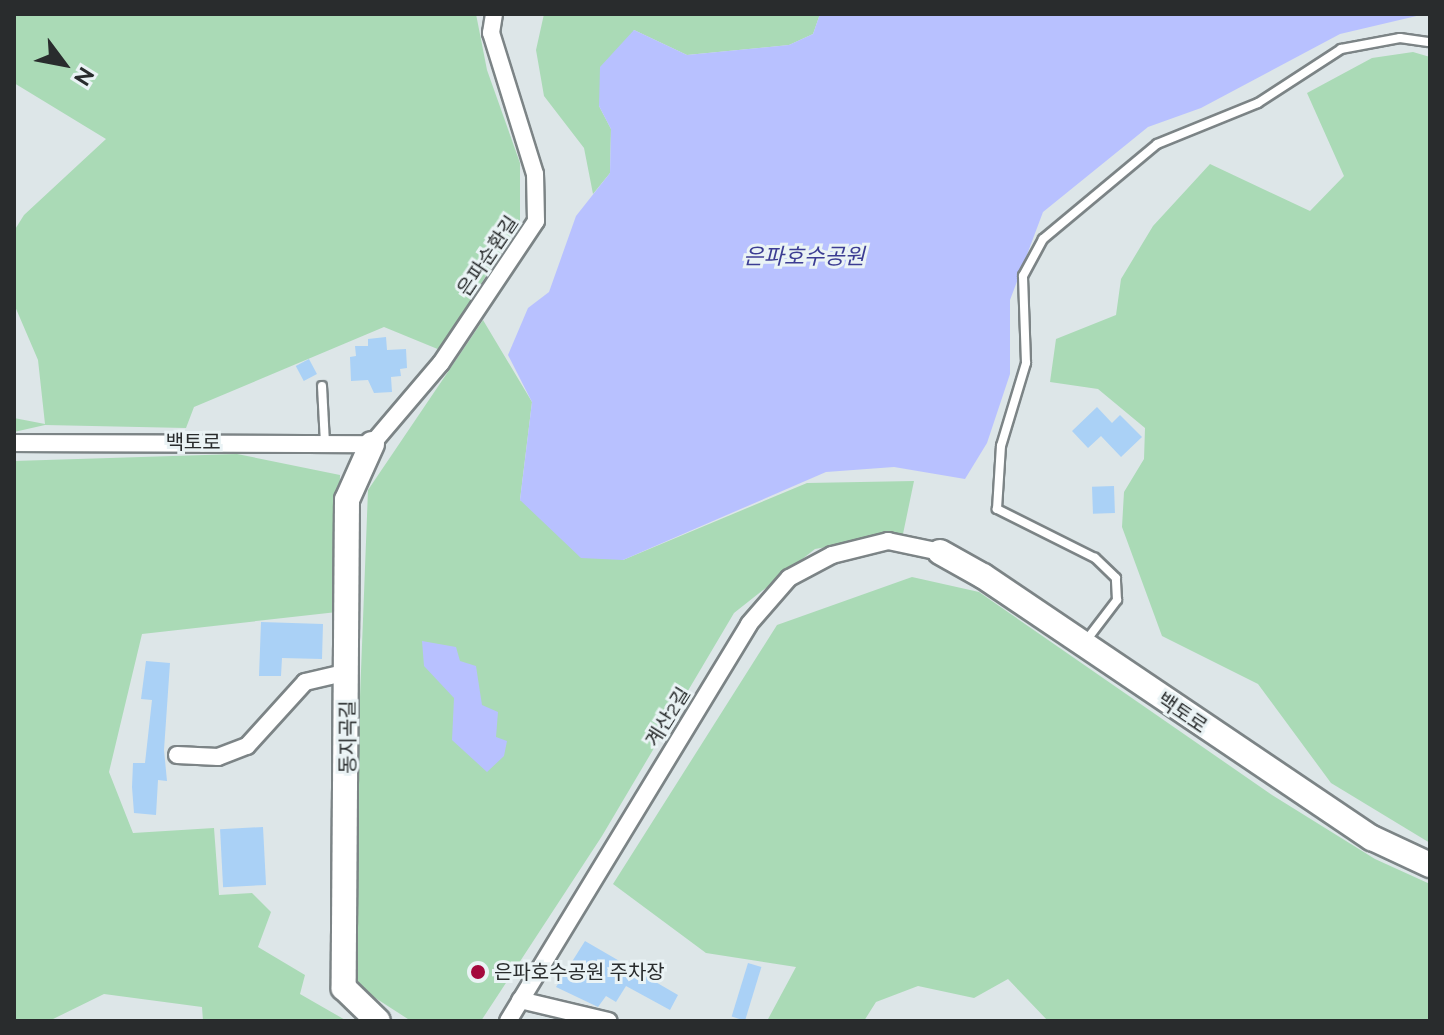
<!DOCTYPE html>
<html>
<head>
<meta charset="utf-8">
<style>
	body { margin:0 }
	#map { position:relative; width:1444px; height:1035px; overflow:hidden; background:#dde6e8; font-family:Raleway,"Noto Sans KR",sans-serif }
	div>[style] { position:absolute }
	.green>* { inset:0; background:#aadab6 }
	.water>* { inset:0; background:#b8c1ff }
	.building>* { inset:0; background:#aad1f6; transform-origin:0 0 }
	.roads { filter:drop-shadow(2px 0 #7c8486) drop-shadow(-2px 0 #7c8486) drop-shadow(0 2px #7c8486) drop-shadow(0 -2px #7c8486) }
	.lane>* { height:8px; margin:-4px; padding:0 4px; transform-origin:4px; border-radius:4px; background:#fff }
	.street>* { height:16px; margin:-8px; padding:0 8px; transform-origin:8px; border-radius:8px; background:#fff }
	.secondary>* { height:24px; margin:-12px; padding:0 12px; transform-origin:12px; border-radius:12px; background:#fff }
	.dots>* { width:22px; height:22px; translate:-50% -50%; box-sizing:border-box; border:4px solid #eaf3f5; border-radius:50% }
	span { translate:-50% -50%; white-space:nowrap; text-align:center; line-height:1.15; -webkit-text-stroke:6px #eaf3f5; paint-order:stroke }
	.street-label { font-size:20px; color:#292c2d }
	.poi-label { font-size:20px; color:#292c2d }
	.left { translate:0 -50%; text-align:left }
	.water-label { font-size:22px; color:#3c3d93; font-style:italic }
	.frame { position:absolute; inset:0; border:16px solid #292c2d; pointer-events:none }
	.north { position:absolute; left:24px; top:24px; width:80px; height:80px; -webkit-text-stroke:6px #eaf3f5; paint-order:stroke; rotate:122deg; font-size:22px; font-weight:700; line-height:32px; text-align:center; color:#292c2d }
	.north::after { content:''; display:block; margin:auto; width:28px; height:36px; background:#292c2d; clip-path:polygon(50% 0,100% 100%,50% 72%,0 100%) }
</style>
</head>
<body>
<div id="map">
	<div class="green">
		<div style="clip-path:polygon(14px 14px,476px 14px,487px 70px,520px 163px,520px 221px,440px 350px,384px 327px,194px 407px,186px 428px,45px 425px,14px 432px,14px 418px,45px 424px,38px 360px,14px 304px,14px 231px,24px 215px,106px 139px,14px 83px)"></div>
		<div style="clip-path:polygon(544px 14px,820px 14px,813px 34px,789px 45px,687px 55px,634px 30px,599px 106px,611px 129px,610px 173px,593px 194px,584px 148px,544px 96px,536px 50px)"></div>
		<div style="clip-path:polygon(1413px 52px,1430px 57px,1430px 843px,1331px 783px,1258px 684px,1162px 636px,1122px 527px,1124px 492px,1144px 459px,1145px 428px,1098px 389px,1050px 382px,1056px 339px,1116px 315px,1121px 279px,1153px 226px,1210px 164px,1310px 211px,1344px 176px,1307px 93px,1372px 58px)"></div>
		<div style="clip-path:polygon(483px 320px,532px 402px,520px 500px,623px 560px,807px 483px,914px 481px,903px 534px,815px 549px,734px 613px,602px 836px,481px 1021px,411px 1021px,349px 981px,368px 490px)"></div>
		<div style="clip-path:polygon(237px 454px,340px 475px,337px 612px,142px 634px,109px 772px,133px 833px,214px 828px,219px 895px,252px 893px,271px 912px,258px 947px,305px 975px,300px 994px,347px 1021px,203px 1021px,202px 1007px,104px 994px,49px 1021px,14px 1021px,14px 461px)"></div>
		<div style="clip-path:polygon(912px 577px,979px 592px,1272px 795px,1375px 859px,1430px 884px,1428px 1021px,1048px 1021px,1008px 979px,974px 998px,918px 986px,876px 1002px,864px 1021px,767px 1021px,796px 967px,706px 953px,613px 884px,777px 625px)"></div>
	</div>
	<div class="water">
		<div style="clip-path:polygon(820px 14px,1425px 14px,1340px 34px,1201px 108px,1148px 127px,1043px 212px,1010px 300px,1010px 374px,987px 443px,965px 479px,894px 467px,826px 472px,623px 560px,581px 558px,520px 500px,532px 402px,508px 355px,528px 308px,549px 292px,576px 216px,610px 173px,611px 129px,599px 106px,600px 67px,634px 30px,687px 55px,789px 45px,813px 34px)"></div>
		<div style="clip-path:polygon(422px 641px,456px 647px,460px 661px,476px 666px,482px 705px,498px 712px,496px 737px,507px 741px,504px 756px,487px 772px,452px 740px,454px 698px,424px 666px)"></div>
	</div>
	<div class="building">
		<div style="clip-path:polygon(386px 337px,387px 350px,406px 349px,407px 368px,400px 369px,401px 376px,391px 377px,392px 392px,374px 393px,368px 380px,351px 381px,350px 357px,356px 356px,355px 346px,368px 346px,368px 339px)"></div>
		<div style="left:309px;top:359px;width:17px;height:15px;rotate:62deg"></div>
		<div style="clip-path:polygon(1097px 407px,1112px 423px,1120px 415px,1142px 437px,1121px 457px,1101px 436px,1088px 448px,1072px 431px)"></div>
		<div style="left:1114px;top:486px;width:27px;height:22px;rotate:88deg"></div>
		<div style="clip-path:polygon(261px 622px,323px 624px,322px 659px,282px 658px,281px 676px,259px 676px)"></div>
		<div style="clip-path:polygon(146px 661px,170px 663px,164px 750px,167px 781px,158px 780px,156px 815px,134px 813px,132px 787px,133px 763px,145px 763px,152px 700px,141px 699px)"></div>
		<div style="left:263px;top:827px;width:58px;height:43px;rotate:87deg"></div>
		<div style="clip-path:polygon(585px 941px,678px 995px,670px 1010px,626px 986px,616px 1002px,606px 996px,598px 1007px,556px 987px)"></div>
		<div style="left:748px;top:963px;width:14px;height:56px;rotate:17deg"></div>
	</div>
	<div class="roads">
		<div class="lane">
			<div style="left:322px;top:386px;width:57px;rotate:87deg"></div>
			<div style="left:1085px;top:642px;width:53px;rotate:-52.7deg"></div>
			<div style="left:1117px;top:600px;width:22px;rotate:-93deg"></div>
			<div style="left:1116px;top:578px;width:29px;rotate:-136deg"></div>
			<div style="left:1095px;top:558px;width:110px;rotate:-153.4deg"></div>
			<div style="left:997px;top:509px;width:63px;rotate:-86.4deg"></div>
			<div style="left:1001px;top:446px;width:87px;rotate:-73.2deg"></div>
			<div style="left:1026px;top:363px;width:87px;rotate:-92deg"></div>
			<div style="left:1023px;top:276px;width:42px;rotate:-61.6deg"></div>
			<div style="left:1043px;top:239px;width:148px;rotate:-39.8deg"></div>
			<div style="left:1157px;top:144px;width:109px;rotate:-22.1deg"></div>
			<div style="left:1258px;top:103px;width:99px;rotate:-33deg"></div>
			<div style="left:1341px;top:49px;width:60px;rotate:-10.6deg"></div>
			<div style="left:1400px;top:38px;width:30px;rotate:8deg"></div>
		</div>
		<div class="street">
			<div style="left:14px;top:443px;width:358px;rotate:0.2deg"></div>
			<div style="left:372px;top:444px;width:106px;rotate:-49.6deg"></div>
			<div style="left:441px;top:363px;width:171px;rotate:-56.2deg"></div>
			<div style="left:536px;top:221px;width:47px;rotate:-91.2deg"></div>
			<div style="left:535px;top:174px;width:148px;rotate:-107.3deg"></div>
			<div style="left:491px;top:33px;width:19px;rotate:-81deg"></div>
			<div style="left:177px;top:755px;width:41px;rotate:2.8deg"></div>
			<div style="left:218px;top:757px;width:31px;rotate:-21deg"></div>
			<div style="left:247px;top:746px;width:86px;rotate:-47.8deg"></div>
			<div style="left:305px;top:682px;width:44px;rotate:-13.1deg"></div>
			<div style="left:520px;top:1000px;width:91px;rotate:13.3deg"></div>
			<div style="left:508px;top:1021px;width:464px;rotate:-58.7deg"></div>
			<div style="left:749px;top:624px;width:61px;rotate:-49deg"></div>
			<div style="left:789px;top:578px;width:49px;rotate:-28.1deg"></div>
			<div style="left:832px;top:555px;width:58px;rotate:-14deg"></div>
			<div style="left:888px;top:541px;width:53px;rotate:11.9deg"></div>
		</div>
		<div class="secondary">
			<div style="left:372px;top:444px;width:61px;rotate:114.1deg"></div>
			<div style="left:347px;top:500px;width:488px;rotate:90.4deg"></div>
			<div style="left:344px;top:988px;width:47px;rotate:44.1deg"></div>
			<div style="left:940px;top:552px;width:49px;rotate:29.2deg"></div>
			<div style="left:983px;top:576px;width:469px;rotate:34deg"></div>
			<div style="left:1372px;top:838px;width:64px;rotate:25deg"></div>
		</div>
	</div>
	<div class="dots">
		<div style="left:478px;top:972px;background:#a4093d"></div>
	</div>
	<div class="street-label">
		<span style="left:488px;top:256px;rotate:-56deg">은파순환길</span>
		<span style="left:193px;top:442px">백토로</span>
		<span style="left:1182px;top:713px;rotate:34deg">백토로</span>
		<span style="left:668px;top:717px;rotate:-58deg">계산2길</span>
		<span style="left:348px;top:737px;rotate:-90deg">동지곡길</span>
	</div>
	<div class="poi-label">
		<span class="left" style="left:494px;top:972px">은파호수공원 주차장</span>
	</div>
	<div class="water-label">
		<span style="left:804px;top:257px">은파호수공원</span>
	</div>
	<div class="frame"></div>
	<div class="north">N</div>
</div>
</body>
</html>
